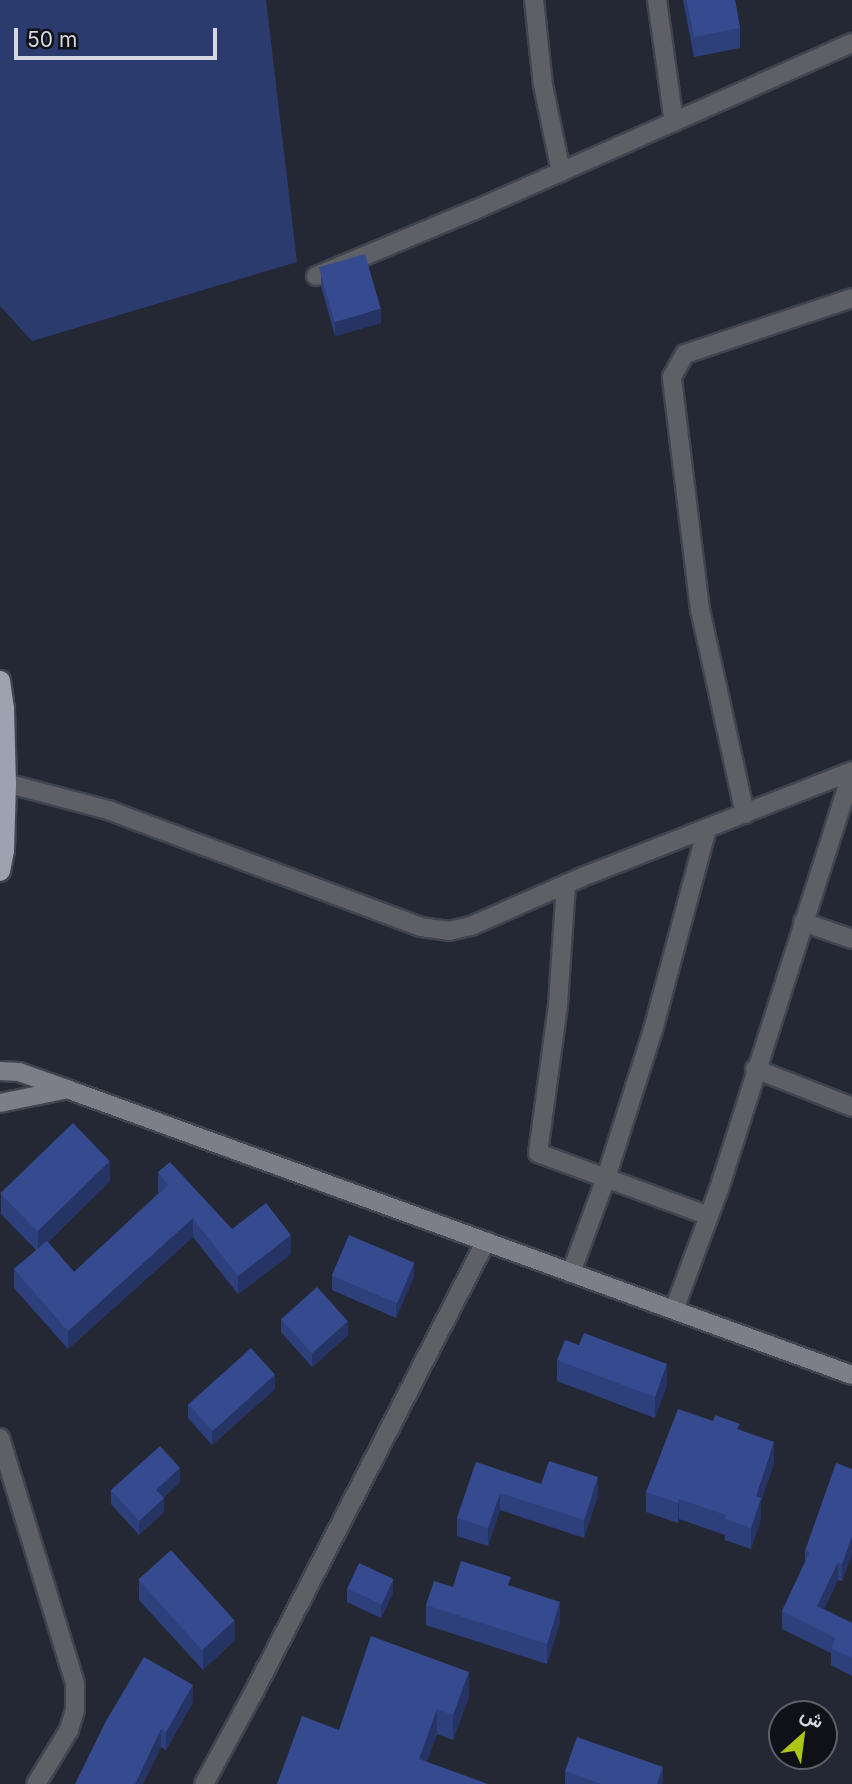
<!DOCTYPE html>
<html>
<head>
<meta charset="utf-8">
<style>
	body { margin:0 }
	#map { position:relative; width:852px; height:1784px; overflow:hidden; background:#242834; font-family:Inter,Vazirmatn,sans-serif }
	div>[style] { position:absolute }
	.green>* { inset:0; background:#2c3b6d }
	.roads { filter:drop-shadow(2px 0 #40444f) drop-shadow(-2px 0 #40444f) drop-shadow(0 2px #40444f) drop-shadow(0 -2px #40444f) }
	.minor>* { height:18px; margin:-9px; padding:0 9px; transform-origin:9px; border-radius:9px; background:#5e6066 }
	.secondary>* { height:18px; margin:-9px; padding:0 9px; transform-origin:9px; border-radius:9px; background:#7c7f89 }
	.trunk>* { height:19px; margin:-9.5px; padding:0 9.5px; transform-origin:9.5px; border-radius:9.5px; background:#9ca2b0 }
	.wall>* { inset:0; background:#2e407c }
	.shaded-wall>* { inset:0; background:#263465 }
	.building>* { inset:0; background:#364a90; transform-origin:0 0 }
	span { translate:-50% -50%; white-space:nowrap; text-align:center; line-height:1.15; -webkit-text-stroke:6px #0f1117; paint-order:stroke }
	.north { position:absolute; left:768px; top:1700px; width:70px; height:70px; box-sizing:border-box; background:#0f1117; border:2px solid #5e6067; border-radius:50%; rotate:28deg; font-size:19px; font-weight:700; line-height:28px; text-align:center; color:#d4d7df }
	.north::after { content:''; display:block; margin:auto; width:24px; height:32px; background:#acc613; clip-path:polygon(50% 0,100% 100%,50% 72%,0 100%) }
	.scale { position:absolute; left:14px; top:28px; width:203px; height:32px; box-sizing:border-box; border:4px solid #d4d7df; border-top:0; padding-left:9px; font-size:21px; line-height:24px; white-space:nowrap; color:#d4d7df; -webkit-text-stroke:5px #0f1117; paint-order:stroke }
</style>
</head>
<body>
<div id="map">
	<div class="green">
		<div style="clip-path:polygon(0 0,266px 0,297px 262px,32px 341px,0 306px)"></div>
	</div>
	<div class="roads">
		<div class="minor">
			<div style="left:534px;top:0;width:85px;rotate:84deg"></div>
			<div style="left:543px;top:85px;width:89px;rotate:78.3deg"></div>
			<div style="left:657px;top:0;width:123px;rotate:82.1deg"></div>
			<div style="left:316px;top:276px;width:174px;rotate:-22.6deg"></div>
			<div style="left:477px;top:209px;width:410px;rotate:-23.9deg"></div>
			<div style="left:6px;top:783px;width:106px;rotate:14.8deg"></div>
			<div style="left:108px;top:810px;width:334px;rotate:20.5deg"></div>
			<div style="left:421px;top:927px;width:28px;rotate:8deg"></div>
			<div style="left:449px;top:931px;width:23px;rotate:-13deg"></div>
			<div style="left:471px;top:926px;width:121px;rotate:-23.8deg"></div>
			<div style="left:582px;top:877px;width:290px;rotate:-21.4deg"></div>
			<div style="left:745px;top:814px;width:209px;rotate:-102.4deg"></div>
			<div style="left:700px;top:610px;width:235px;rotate:-96.9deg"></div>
			<div style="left:672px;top:377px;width:26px;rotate:-61deg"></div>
			<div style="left:685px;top:354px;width:176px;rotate:-18.5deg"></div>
			<div style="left:566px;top:884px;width:121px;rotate:93.8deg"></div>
			<div style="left:558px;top:1005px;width:149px;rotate:97.7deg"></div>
			<div style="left:538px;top:1153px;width:182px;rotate:20.2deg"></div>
			<div style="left:803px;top:922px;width:52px;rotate:19.1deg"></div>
			<div style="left:755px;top:1069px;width:104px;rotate:21.4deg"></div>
			<div style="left:571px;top:1273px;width:101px;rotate:-69.8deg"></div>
			<div style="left:606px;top:1178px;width:155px;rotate:-72.4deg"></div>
			<div style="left:653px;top:1030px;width:208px;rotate:-75deg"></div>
			<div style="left:674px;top:1310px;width:129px;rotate:-69.6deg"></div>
			<div style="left:719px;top:1189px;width:437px;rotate:-72.3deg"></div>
			<div style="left:0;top:1438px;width:257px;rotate:73deg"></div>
			<div style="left:75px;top:1684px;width:26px;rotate:90deg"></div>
			<div style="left:75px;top:1710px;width:21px;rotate:107deg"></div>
			<div style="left:69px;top:1730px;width:63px;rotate:121.4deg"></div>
			<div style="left:204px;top:1784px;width:107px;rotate:-61.5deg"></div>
			<div style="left:255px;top:1690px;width:505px;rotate:-62.78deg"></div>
		</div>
		<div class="secondary">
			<div style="left:0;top:1071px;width:19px;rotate:3deg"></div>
			<div style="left:19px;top:1072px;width:51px;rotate:19.5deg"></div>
			<div style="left:67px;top:1089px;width:835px;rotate:20.02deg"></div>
			<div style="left:0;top:1103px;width:65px;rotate:-11.5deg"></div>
		</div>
		<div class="trunk">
			<div style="left:0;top:680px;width:28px;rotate:82deg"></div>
			<div style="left:4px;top:708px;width:75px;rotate:88.5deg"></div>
			<div style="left:6px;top:783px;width:67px;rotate:91.7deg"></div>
			<div style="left:4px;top:850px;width:21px;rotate:101deg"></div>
		</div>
	</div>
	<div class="wall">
		<div style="clip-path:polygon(683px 0,735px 0,740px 28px,740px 48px,694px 57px)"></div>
		<div style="clip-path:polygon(321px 272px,381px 323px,335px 336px,321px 286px)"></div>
		<div style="clip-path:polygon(158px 1172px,232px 1229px,291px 1254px,238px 1294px,193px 1237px,68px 1349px,14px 1288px,14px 1269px,36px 1250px,1px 1214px,1px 1194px,110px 1181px,48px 1242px,74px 1272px,159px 1193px,158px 1191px)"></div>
		<div style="clip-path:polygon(332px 1276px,414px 1277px,396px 1318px,332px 1290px)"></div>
		<div style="clip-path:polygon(281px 1318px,348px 1335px,312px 1367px,281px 1332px)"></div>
		<div style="clip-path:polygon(557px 1360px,667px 1384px,655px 1418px,557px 1381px)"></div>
		<div style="clip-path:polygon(275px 1389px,212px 1445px,188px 1418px,188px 1404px)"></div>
		<div style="clip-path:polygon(713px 1421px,740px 1430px,774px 1463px,761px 1501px,761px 1518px,751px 1549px,725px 1540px,725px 1535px,679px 1519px,678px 1523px,646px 1512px,646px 1492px)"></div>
		<div style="clip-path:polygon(476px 1462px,541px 1484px,598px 1495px,584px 1538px,500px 1510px,488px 1546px,457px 1536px,457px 1518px)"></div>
		<div style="clip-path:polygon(852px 1469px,852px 1554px,842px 1581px,838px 1580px,824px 1609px,852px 1623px,852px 1676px,831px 1665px,831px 1653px,782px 1629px,782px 1611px,805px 1562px,805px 1551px)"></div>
		<div style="clip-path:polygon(180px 1482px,163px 1498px,164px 1512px,139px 1535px,111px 1504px,111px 1490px)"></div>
		<div style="clip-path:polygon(139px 1580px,235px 1640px,203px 1670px,139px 1600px)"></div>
		<div style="clip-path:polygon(511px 1586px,560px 1622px,547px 1664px,426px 1625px,426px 1605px,453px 1587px)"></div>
		<div style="clip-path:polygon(347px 1588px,393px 1593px,381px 1618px,347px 1602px)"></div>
		<div style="clip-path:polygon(469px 1697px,453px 1740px,437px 1734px,427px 1762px,339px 1730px)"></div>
		<div style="clip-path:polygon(193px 1702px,166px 1750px,161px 1747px,143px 1784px,75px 1784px)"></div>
		<div style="clip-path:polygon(565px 1771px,663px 1781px,662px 1784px,565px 1784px)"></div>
	</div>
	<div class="shaded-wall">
		<div style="clip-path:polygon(381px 309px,381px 323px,335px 336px,335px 322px)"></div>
		<div style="clip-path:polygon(110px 1161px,110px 1181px,38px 1252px,38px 1231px)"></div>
		<div style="clip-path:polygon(193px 1218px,193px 1237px,68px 1349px,68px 1331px)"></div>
		<div style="clip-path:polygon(291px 1235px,291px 1254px,238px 1294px,238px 1276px)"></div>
		<div style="clip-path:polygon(414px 1263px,414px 1277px,396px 1318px,396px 1304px)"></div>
		<div style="clip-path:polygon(348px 1321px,348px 1335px,312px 1367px,312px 1353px)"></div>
		<div style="clip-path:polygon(667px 1364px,667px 1384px,655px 1418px,655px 1397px)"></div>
		<div style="clip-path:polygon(275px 1375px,275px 1389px,212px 1445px,212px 1431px)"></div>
		<div style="clip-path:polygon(774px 1442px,774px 1463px,761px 1501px,761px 1518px,751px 1549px,751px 1528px,756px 1496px)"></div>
		<div style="clip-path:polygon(180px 1468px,180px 1482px,156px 1504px,156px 1490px)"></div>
		<div style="clip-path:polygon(598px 1477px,598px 1495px,584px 1538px,584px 1520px)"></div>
		<div style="clip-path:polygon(500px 1493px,500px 1510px,488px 1546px,488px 1528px)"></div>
		<div style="clip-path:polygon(164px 1498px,164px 1512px,139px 1535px,139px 1521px)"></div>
		<div style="clip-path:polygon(679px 1499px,679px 1519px,678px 1523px,678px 1503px)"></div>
		<div style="clip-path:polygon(852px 1536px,852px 1554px,842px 1581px,842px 1564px)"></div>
		<div style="clip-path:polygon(838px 1562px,838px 1580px,817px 1623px,817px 1606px)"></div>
		<div style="clip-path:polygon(393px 1579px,393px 1593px,381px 1618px,381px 1604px)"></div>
		<div style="clip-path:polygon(560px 1602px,560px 1622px,547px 1664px,547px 1644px)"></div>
		<div style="clip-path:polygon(235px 1620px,235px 1640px,203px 1670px,203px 1649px)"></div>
		<div style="clip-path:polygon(469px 1672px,469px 1697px,453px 1740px,453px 1715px)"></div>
		<div style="clip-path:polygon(193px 1685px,193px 1702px,166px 1750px,166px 1732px)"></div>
		<div style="clip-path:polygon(437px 1709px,437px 1734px,419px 1784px,419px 1759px)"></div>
		<div style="clip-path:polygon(161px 1729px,161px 1747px,143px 1784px,135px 1784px)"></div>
		<div style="clip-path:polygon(663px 1767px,663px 1781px,662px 1784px,657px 1784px)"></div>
	</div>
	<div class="building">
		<div style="clip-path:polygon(687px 0,735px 0,740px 28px,694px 37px)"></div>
		<div style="left:365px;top:254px;width:57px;height:48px;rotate:74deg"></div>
		<div style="left:73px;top:1123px;width:53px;height:101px;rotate:46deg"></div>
		<div style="clip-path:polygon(170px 1162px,232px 1229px,266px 1203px,291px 1235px,238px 1276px,193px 1218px,68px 1331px,14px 1269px,47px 1241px,74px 1272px,168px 1185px,158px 1172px)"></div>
		<div style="left:349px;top:1235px;width:71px;height:44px;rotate:23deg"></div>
		<div style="left:317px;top:1287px;width:46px;height:48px;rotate:48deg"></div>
		<div style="clip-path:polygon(584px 1333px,667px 1364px,655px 1397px,557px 1360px,565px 1340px,579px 1345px)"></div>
		<div style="left:251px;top:1348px;width:36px;height:84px;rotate:48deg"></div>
		<div style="clip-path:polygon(678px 1409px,713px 1421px,715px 1415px,740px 1424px,737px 1429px,774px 1442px,756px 1496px,761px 1498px,751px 1528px,725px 1519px,726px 1515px,679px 1499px,678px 1503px,646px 1492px)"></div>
		<div style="clip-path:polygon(160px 1446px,180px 1468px,156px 1490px,164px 1498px,139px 1521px,111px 1490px)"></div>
		<div style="clip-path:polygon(549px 1461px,598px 1477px,584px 1520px,500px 1493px,488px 1528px,457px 1518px,476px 1462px,541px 1484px)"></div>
		<div style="clip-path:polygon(836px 1463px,852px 1469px,852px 1536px,842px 1564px,838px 1562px,817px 1606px,852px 1623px,852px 1658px,831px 1648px,836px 1638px,782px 1611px,810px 1552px,805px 1551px)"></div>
		<div style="left:171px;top:1550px;width:95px;height:44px;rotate:48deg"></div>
		<div style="clip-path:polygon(461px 1561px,511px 1577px,508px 1585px,560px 1602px,547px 1644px,426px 1605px,434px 1581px,453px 1587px)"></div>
		<div style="left:359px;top:1563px;width:38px;height:28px;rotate:25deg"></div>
		<div style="clip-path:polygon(371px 1636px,469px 1672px,453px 1715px,437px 1709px,419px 1759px,488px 1784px,277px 1784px,302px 1716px,339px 1730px)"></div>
		<div style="clip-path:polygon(144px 1657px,193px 1685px,166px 1732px,161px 1729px,135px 1784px,75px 1784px,106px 1721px)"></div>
		<div style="clip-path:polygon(577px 1737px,663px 1767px,657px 1784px,601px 1784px,565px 1771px)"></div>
	</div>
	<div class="north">ش</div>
	<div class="scale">50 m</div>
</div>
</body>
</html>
